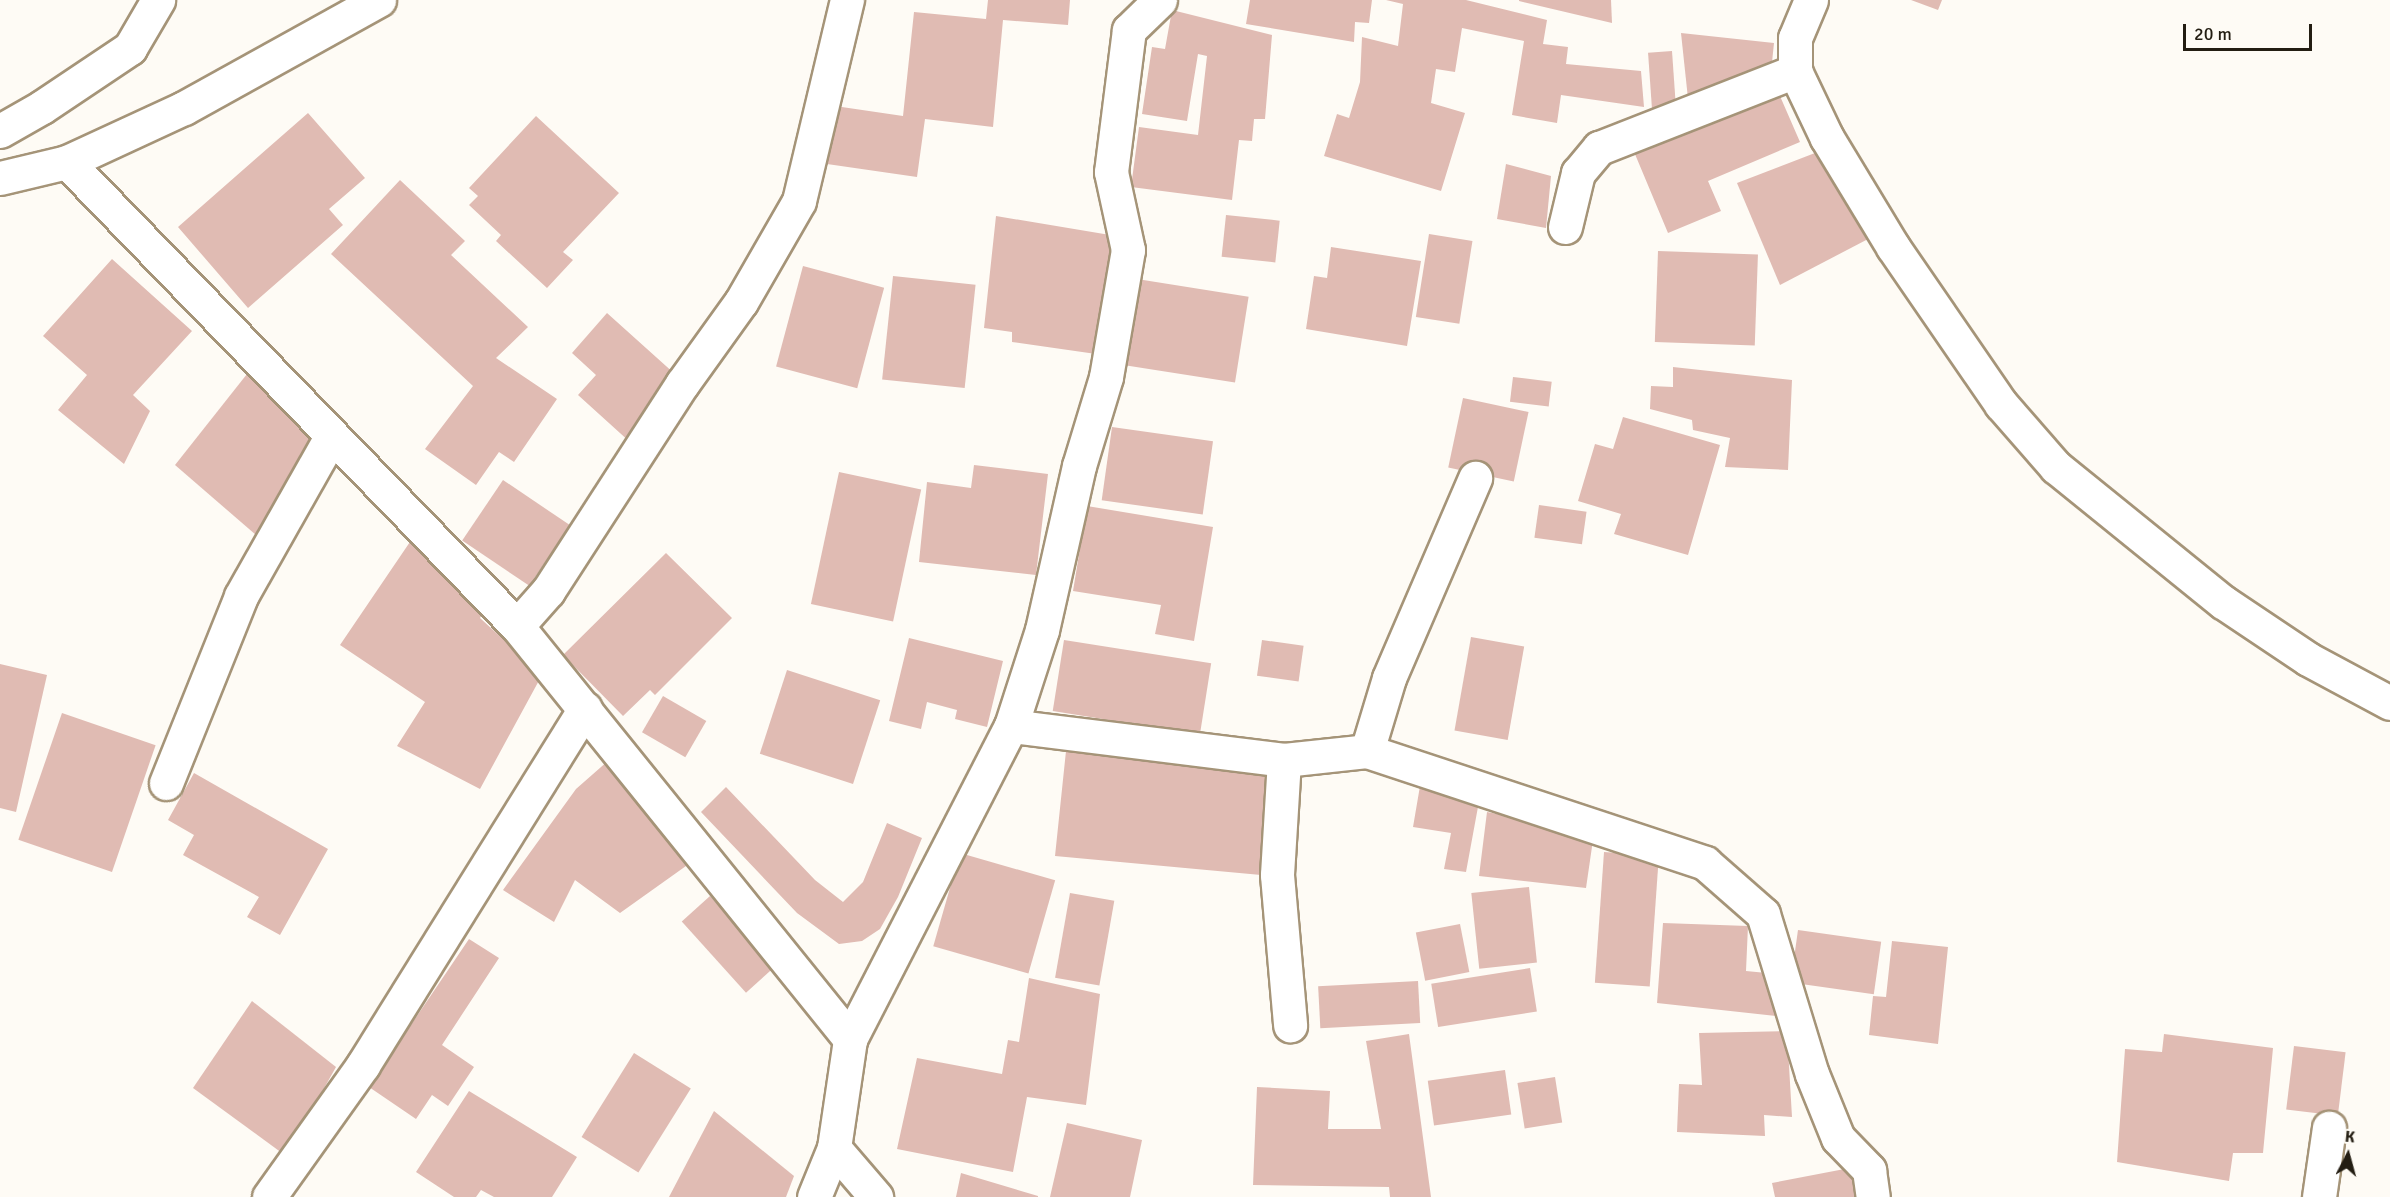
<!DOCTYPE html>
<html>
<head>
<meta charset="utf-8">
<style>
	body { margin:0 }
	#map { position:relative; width:2390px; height:1197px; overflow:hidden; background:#fefbf5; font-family:Signika,sans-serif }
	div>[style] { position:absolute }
	.building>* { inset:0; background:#e0bbb3; transform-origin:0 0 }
	.roads { filter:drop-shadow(2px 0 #a59478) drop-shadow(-2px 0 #a59478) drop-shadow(0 2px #a59478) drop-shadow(0 -2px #a59478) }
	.minor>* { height:33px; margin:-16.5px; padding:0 16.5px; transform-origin:16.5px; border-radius:16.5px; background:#fff }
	span { translate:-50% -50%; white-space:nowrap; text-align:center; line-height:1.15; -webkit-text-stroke:6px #fefbf5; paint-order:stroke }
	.north { position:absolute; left:2318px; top:1125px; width:60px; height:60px; -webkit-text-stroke:4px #fefbf5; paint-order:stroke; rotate:6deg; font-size:16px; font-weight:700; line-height:24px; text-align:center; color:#231d12 }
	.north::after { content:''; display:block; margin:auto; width:21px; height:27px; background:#231d12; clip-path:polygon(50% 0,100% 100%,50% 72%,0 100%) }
	.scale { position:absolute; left:2183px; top:24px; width:129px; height:27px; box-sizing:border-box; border:3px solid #231d12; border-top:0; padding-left:8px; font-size:18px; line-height:21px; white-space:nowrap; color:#231d12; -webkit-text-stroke:4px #fefbf5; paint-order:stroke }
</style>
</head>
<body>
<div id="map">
	<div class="building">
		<div style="clip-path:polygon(988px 0,1070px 0,1068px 25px,1003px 20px,993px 127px,925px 119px,917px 177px,827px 164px,835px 106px,903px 116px,914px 12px,986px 19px)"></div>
		<div style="clip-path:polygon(1250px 0,1372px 0,1369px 23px,1355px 22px,1354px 42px,1246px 24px)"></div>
		<div style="clip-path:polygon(1386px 0,1466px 0,1547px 20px,1543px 44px,1568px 47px,1566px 64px,1641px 71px,1644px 107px,1561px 95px,1557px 123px,1512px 115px,1524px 41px,1462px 28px,1455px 72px,1436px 69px,1431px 103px,1465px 113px,1441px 191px,1324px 156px,1337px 114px,1349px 118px,1360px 82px,1362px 37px,1398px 46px,1403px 4px)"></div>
		<div style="clip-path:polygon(1519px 0,1611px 0,1612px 23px,1519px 1px)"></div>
		<div style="clip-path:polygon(1911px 0,1942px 0,1938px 10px)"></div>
		<div style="clip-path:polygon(1172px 10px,1272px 35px,1265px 119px,1254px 119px,1252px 141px,1239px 140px,1232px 200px,1131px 187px,1139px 127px,1198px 135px,1207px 56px,1198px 54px,1187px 121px,1142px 114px,1152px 47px,1165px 49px)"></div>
		<div style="clip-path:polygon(1681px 33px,1774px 43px,1771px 72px,1689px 108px)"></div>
		<div style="left:1672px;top:51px;width:57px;height:24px;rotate:86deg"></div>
		<div style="clip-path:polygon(1776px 87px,1800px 142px,1708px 181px,1721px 211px,1668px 233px,1632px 147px)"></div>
		<div style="clip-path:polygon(308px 113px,365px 178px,329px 209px,343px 225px,248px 308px,178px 227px)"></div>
		<div style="clip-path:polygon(536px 116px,619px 193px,563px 252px,573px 260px,547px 288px,496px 241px,501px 235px,469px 205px,478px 196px,469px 188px)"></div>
		<div style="clip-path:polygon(1815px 153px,1870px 238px,1780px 285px,1737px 183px)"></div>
		<div style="clip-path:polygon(1506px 164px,1551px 176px,1546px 228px,1497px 219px)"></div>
		<div style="clip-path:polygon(400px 180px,465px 241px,451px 255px,528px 327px,496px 358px,557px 399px,514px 462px,499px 452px,476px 485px,425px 449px,473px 386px,331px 254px)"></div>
		<div style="left:1226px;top:215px;width:54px;height:42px;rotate:6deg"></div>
		<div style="clip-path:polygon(996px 216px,1116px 236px,1103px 355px,1012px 342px,1012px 332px,984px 328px)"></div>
		<div style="left:1429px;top:234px;width:44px;height:84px;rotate:9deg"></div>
		<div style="clip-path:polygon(1331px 247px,1421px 261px,1407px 346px,1306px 329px,1314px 276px,1327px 278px)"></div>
		<div style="left:1658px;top:251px;width:100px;height:91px;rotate:2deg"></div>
		<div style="clip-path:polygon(112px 259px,192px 331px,133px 395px,150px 411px,124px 464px,58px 410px,87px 375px,43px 336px)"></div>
		<div style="left:803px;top:266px;width:84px;height:104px;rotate:15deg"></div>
		<div style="left:893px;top:276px;width:83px;height:104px;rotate:6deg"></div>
		<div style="left:1137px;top:279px;width:113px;height:87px;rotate:9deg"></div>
		<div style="clip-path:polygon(607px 313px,676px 375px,631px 443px,578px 395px,596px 375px,572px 353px)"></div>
		<div style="clip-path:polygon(1673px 367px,1792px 380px,1788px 470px,1725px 467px,1730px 438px,1693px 430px,1692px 420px,1650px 409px,1651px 386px,1673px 387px)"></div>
		<div style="clip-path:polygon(247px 374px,321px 440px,256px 535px,175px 465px)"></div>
		<div style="left:1513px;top:377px;width:39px;height:25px;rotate:7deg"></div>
		<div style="left:1463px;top:398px;width:67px;height:71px;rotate:12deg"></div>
		<div style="clip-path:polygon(1623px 417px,1720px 445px,1688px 555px,1614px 534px,1621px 514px,1578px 501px,1595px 444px,1613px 449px)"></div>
		<div style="left:1112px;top:427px;width:102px;height:74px;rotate:8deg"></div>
		<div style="clip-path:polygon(974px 465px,1048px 474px,1036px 575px,919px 562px,927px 482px,971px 488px)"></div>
		<div style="left:839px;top:472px;width:84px;height:135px;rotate:12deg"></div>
		<div style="left:503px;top:480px;width:81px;height:73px;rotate:34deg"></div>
		<div style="left:1539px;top:505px;width:48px;height:33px;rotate:8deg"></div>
		<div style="clip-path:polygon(1087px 506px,1213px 527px,1194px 641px,1155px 634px,1161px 605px,1073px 591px)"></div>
		<div style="clip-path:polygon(414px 536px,487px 607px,480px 618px,542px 675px,480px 789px,397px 746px,425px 702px,340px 645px)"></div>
		<div style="clip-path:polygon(666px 553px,732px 618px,655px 695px,650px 690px,623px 716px,563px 655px)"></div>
		<div style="left:1471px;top:637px;width:54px;height:95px;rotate:10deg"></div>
		<div style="clip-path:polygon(909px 638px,1003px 661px,987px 727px,955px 719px,957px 710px,927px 702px,921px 729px,889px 721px)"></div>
		<div style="left:1064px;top:640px;width:149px;height:72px;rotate:9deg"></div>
		<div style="left:1262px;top:640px;width:42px;height:36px;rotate:8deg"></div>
		<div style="clip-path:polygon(0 664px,47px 675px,16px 812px,0 808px)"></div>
		<div style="left:787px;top:670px;width:98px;height:88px;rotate:18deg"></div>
		<div style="left:663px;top:696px;width:50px;height:42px;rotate:30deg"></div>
		<div style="left:62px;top:713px;width:99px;height:134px;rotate:19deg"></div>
		<div style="clip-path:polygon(1103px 746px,1168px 753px,1166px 764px,1270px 774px,1261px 875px,1055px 856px,1066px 751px,1105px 755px)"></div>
		<div style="clip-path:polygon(609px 760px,693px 861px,620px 913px,575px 880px,554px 922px,503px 890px,576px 789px)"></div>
		<div style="clip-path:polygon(194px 773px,328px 849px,280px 935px,247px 917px,259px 897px,183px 855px,194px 835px,168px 820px)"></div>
		<div style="clip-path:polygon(1420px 786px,1480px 796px,1466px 872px,1444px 869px,1451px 833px,1413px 827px)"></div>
		<div style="clip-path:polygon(726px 787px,815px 880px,843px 902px,863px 882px,887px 823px,922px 838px,898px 897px,880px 929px,862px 941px,839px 944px,797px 913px,701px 812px)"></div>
		<div style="clip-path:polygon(1487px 812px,1594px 833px,1586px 888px,1479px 876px)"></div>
		<div style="left:1604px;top:852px;width:55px;height:131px;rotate:4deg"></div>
		<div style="left:960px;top:853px;width:99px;height:97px;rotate:16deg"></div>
		<div style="left:1529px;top:887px;width:76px;height:58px;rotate:84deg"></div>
		<div style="left:1070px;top:893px;width:45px;height:86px;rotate:10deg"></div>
		<div style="left:710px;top:896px;width:96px;height:38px;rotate:48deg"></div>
		<div style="clip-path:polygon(1663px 923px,1748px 926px,1746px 971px,1777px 974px,1776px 1016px,1657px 1003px)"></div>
		<div style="left:1460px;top:924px;width:49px;height:45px;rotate:79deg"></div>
		<div style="left:1798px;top:930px;width:84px;height:53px;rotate:8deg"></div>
		<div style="clip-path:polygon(469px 939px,499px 958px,442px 1045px,474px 1067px,448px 1106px,432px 1095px,416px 1119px,369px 1087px)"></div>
		<div style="clip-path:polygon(1892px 941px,1948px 947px,1938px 1044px,1869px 1035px,1873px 996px,1886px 997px)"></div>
		<div style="left:1530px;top:968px;width:44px;height:100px;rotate:81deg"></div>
		<div style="clip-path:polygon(1029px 978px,1100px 994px,1086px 1105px,1027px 1097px,1013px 1172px,897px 1149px,917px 1058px,1002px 1074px,1008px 1040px,1019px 1042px)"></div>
		<div style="left:1418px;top:981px;width:42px;height:100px;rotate:87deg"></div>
		<div style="clip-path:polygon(252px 1001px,336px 1067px,286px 1156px,193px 1088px)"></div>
		<div style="clip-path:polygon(1787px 1031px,1792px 1117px,1764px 1115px,1765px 1136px,1677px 1132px,1679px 1084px,1702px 1085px,1699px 1033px)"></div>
		<div style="clip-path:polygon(1409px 1034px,1431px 1197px,1390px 1197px,1389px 1187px,1253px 1185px,1257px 1087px,1330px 1091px,1328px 1129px,1381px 1129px,1366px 1041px)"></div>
		<div style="clip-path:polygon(2164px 1034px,2273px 1048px,2263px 1153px,2233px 1153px,2229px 1181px,2117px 1162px,2125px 1049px,2162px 1052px)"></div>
		<div style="left:2294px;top:1046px;width:52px;height:64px;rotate:7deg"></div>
		<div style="left:634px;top:1053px;width:67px;height:99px;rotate:32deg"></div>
		<div style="left:1505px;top:1070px;width:45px;height:78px;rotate:82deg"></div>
		<div style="left:1555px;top:1077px;width:46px;height:38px;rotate:81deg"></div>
		<div style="clip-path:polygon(469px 1091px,577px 1157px,552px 1197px,494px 1197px,481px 1190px,476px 1197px,454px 1197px,416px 1172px)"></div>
		<div style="clip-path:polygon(714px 1111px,794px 1176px,786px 1197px,669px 1197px)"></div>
		<div style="clip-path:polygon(1067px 1123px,1142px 1140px,1130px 1197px,1050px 1197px)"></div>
		<div style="clip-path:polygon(1855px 1167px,1861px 1197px,1775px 1197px,1772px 1183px)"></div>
		<div style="clip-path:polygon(961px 1173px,1038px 1196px,1038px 1197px,956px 1197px)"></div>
	</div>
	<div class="roads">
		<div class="minor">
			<div style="left:1811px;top:0;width:41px;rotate:112.8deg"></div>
			<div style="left:1795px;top:38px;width:33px;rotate:90deg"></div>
			<div style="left:1795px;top:71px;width:74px;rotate:64.5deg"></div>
			<div style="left:1827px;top:138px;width:127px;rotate:58.8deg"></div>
			<div style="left:1893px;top:247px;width:191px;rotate:55.5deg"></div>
			<div style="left:2001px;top:404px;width:84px;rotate:48.9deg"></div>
			<div style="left:2056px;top:467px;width:215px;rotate:39deg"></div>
			<div style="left:2223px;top:602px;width:102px;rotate:33.8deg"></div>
			<div style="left:2308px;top:659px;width:93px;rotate:28.2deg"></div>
			<div style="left:0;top:131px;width:48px;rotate:-29.7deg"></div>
			<div style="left:42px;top:107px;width:106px;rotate:-33.8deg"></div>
			<div style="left:130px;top:48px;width:56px;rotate:-59.7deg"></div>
			<div style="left:67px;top:162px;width:646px;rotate:45.88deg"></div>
			<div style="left:517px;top:626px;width:531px;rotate:51.12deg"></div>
			<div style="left:0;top:178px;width:69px;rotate:-13.4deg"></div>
			<div style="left:67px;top:162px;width:129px;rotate:-24.8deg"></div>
			<div style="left:184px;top:108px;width:223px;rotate:-29deg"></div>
			<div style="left:1565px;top:227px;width:56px;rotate:-76.5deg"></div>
			<div style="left:1578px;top:173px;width:33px;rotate:-50deg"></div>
			<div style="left:1599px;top:148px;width:211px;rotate:-21.4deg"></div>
			<div style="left:517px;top:626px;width:47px;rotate:-48.5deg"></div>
			<div style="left:548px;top:591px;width:247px;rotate:-57.1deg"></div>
			<div style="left:682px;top:384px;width:101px;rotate:-54.3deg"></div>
			<div style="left:741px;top:302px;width:116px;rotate:-60.1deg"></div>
			<div style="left:799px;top:201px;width:207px;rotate:-76.6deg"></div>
			<div style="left:1011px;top:726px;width:275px;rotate:7.1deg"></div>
			<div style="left:1284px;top:760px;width:83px;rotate:-6.2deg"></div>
			<div style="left:1367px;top:751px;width:356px;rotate:18.3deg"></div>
			<div style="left:1705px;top:863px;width:77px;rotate:41.3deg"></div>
			<div style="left:1763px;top:914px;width:167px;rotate:73deg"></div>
			<div style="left:1812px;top:1074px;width:69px;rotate:67.9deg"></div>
			<div style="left:1838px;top:1138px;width:45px;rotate:45.9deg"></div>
			<div style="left:1869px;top:1170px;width:27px;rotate:82deg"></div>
			<div style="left:1367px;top:751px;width:76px;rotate:-73.2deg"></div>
			<div style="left:1389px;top:678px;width:218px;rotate:-66.7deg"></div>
			<div style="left:1284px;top:760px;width:115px;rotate:93.5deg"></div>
			<div style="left:1277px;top:875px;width:151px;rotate:85deg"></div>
			<div style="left:166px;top:783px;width:201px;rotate:-68.1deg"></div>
			<div style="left:241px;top:596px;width:183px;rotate:-60.5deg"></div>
			<div style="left:834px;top:1148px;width:65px;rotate:49.4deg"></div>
			<div style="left:269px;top:1197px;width:162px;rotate:-54.5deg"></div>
			<div style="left:363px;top:1065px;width:420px;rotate:-58.1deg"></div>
			<div style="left:814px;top:1197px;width:53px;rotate:-67.8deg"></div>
			<div style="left:834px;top:1148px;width:110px;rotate:-81.6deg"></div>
			<div style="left:850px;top:1039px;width:352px;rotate:-62.8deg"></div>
			<div style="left:1011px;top:726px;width:101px;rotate:-72.1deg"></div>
			<div style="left:1042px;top:630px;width:168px;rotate:-77.3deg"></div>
			<div style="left:1079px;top:466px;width:93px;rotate:-73.1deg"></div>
			<div style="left:1106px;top:377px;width:129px;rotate:-80.2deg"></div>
			<div style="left:1128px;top:250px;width:80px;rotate:-102.3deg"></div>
			<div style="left:1111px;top:172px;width:143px;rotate:-82.8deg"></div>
			<div style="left:1129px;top:30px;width:43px;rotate:-44.1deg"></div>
			<div style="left:2319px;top:1197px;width:70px;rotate:-81.8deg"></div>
		</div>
	</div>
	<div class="north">K</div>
	<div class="scale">20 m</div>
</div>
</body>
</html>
